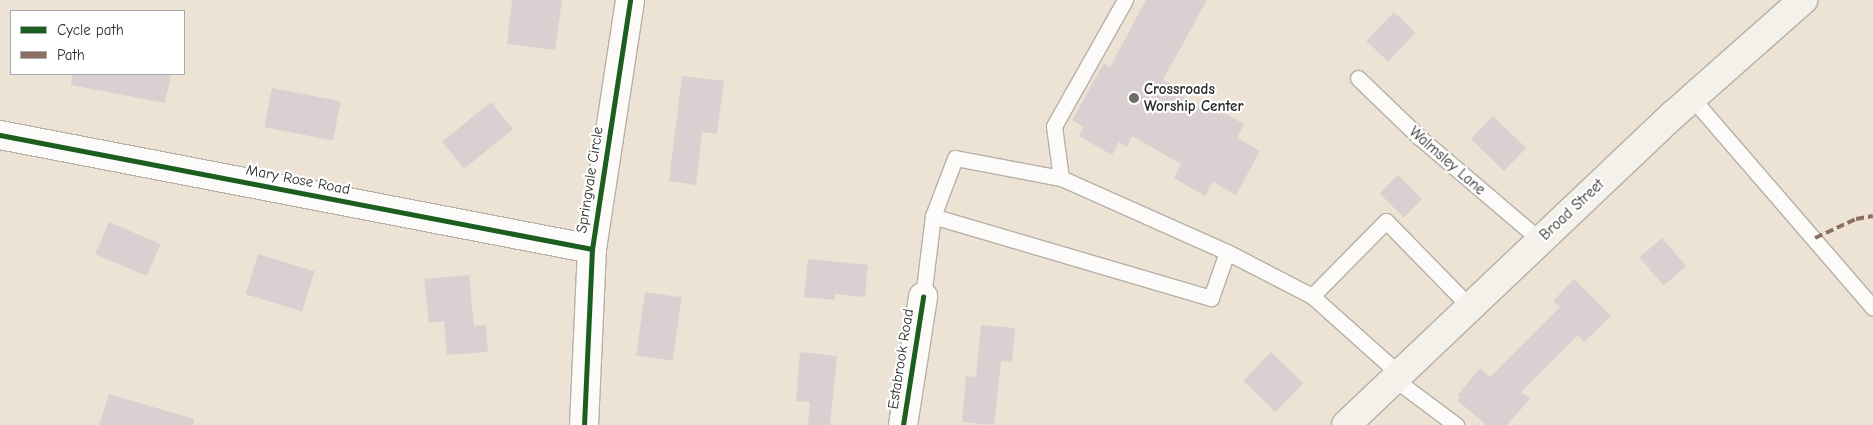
<!DOCTYPE html>
<html>
<head>
<meta charset="utf-8">
<style>
	body { margin:0 }
	#map { position:relative; width:1873px; height:425px; overflow:hidden; background:#ece3d5; font-family:"Comic Neue",sans-serif }
	div>[style] { position:absolute }
	.building>* { inset:0; background:#dad0d2; transform-origin:0 0 }
	.roads { filter:drop-shadow(1px 0 #b6b0a7) drop-shadow(-1px 0 #b6b0a7) drop-shadow(0 1px #b6b0a7) drop-shadow(0 -1px #b6b0a7) }
	.service>* { height:15px; margin:-7.5px; padding:0 7.5px; transform-origin:7.5px; border-radius:7.5px; background:#fcfbf9 }
	.minor>* { height:28px; margin:-14px; padding:0 14px; transform-origin:14px; border-radius:14px; background:#fcfbf9 }
	.secondary>* { height:28px; margin:-14px; padding:0 14px; transform-origin:14px; border-radius:14px; background:#f4f1ea }
	.quiet>* { height:4px; margin-top:-2px; transform-origin:0; background:repeating-linear-gradient(90deg,#8d6e63 0 8px,transparent 0 12px) }
	.cycleway>* { height:5px; margin:-2.5px; padding:0 2.5px; transform-origin:2.5px; border-radius:2.5px; background:#1b5e20 }
	.dots>* { width:14px; height:14px; translate:-50% -50%; box-sizing:border-box; border:2px solid #fff; border-radius:50% }
	span { translate:-50% -50%; white-space:nowrap; text-align:center; line-height:1.15; -webkit-text-stroke:4.5px #fff; paint-order:stroke }
	.poi-label { font-size:15px; color:#2b2b2b; font-weight:700 }
	.left { translate:0 -50%; text-align:left }
	.street-label { font-size:15px; color:#2b2b2b }
	.legend { position:absolute; left:10px; top:10px; width:175px; height:65px; box-sizing:border-box; background:#fff; border:1px solid #aaa; margin:0; padding:6px 9px; list-style:none; font-size:15px; color:#2b2b2b }
	.legend li { display:flex; align-items:center; gap:10px; height:25px }
	.legend b { width:25px; border:1px solid #aaa }
</style>
</head>
<body>
<div id="map">
	<div class="building">
		<div style="clip-path:polygon(512px 0,562px 0,555px 50px,507px 44px)"></div>
		<div style="clip-path:polygon(1146px 0,1207px 0,1163px 80px,1172px 85px,1170px 89px,1209px 112px,1212px 106px,1244px 124px,1237px 138px,1260px 151px,1236px 195px,1213px 182px,1205px 196px,1174px 178px,1181px 164px,1132px 136px,1127px 147px,1119px 142px,1112px 155px,1079px 136px,1084px 127px,1072px 120px,1104px 63px,1110px 67px)"></div>
		<div style="left:1394px;top:12px;width:30px;height:40px;rotate:44deg"></div>
		<div style="clip-path:polygon(72px 74px,171px 74px,165px 103px,71px 85px)"></div>
		<div style="clip-path:polygon(682px 76px,724px 81px,717px 134px,702px 132px,696px 185px,669px 181px)"></div>
		<div style="left:272px;top:88px;width:70px;height:40px;rotate:11deg"></div>
		<div style="left:491px;top:102px;width:35px;height:63px;rotate:51deg"></div>
		<div style="left:1493px;top:116px;width:46px;height:32px;rotate:44deg"></div>
		<div style="left:1398px;top:175px;width:34px;height:26px;rotate:45deg"></div>
		<div style="left:109px;top:222px;width:56px;height:35px;rotate:23deg"></div>
		<div style="left:1662px;top:238px;width:37px;height:30px;rotate:49deg"></div>
		<div style="left:258px;top:254px;width:59px;height:42px;rotate:17deg"></div>
		<div style="clip-path:polygon(808px 259px,868px 265px,865px 297px,835px 294px,835px 300px,804px 297px)"></div>
		<div style="clip-path:polygon(469px 275px,474px 326px,486px 325px,488px 352px,447px 355px,444px 321px,429px 323px,424px 279px)"></div>
		<div style="clip-path:polygon(1574px 279px,1611px 316px,1584px 342px,1578px 335px,1521px 392px,1530px 399px,1507px 425px,1486px 425px,1457px 400px,1460px 397px,1458px 395px,1480px 368px,1490px 377px,1560px 307px,1553px 301px)"></div>
		<div style="left:645px;top:292px;width:37px;height:64px;rotate:8deg"></div>
		<div style="clip-path:polygon(981px 325px,1015px 328px,1012px 362px,1001px 361px,994px 425px,962px 422px,966px 376px,976px 377px)"></div>
		<div style="clip-path:polygon(800px 352px,837px 356px,830px 425px,808px 425px,810px 402px,796px 401px)"></div>
		<div style="left:1271px;top:352px;width:45px;height:40px;rotate:44deg"></div>
		<div style="clip-path:polygon(109px 394px,194px 419px,193px 425px,99px 425px)"></div>
	</div>
	<div class="roads">
		<div class="service">
			<div style="left:1358px;top:78px;width:85px;rotate:44deg"></div>
			<div style="left:1419px;top:137px;width:159px;rotate:40.4deg"></div>
			<div style="left:1692px;top:98px;width:277px;rotate:49.2deg"></div>
			<div style="left:1061px;top:178px;width:52px;rotate:-97.7deg"></div>
			<div style="left:1054px;top:126px;width:145px;rotate:-60.6deg"></div>
			<div style="left:1227px;top:252px;width:49px;rotate:109.2deg"></div>
			<div style="left:1211px;top:298px;width:290px;rotate:-163.6deg"></div>
			<div style="left:933px;top:216px;width:62px;rotate:-69.2deg"></div>
			<div style="left:955px;top:158px;width:108px;rotate:10.7deg"></div>
			<div style="left:1061px;top:178px;width:182px;rotate:24deg"></div>
			<div style="left:1227px;top:252px;width:96px;rotate:27.4deg"></div>
			<div style="left:1312px;top:296px;width:115px;rotate:41.8deg"></div>
			<div style="left:1312px;top:296px;width:105px;rotate:-45.4deg"></div>
			<div style="left:1386px;top:221px;width:122px;rotate:45.7deg"></div>
			<div style="left:923px;top:297px;width:82px;rotate:-83deg"></div>
			<div style="left:1393px;top:378px;width:79px;rotate:36.7deg"></div>
		</div>
		<div class="minor">
			<div style="left:0;top:135px;width:603px;rotate:10.9deg"></div>
			<div style="left:584px;top:425px;width:176px;rotate:-87.4deg"></div>
			<div style="left:592px;top:249px;width:252px;rotate:-81.3deg"></div>
			<div style="left:903px;top:425px;width:130px;rotate:-81.1deg"></div>
		</div>
		<div class="secondary">
			<div style="left:1346px;top:425px;width:451px;rotate:-43.5deg"></div>
			<div style="left:1673px;top:115px;width:174px;rotate:-41.5deg"></div>
		</div>
	</div>
	<div class="quiet">
		<div style="left:1815px;top:238px;width:45px;rotate:-24.9deg"></div>
		<div style="left:1856px;top:219px;width:17px;rotate:-10deg"></div>
	</div>
	<div class="cycleway">
		<div style="left:0;top:135px;width:603px;rotate:10.9deg"></div>
		<div style="left:584px;top:425px;width:176px;rotate:-87.4deg"></div>
		<div style="left:592px;top:249px;width:252px;rotate:-81.3deg"></div>
		<div style="left:903px;top:425px;width:130px;rotate:-81.1deg"></div>
	</div>
	<div class="dots">
		<div style="left:1134px;top:98px;background:#6f6b66"></div>
	</div>
	<div class="poi-label">
		<span class="left" style="left:1144px;top:98px">Crossroads<br>Worship Center</span>
	</div>
	<div class="street-label">
		<span style="left:1447px;top:161px;rotate:41deg">Walmsley Lane</span>
		<span style="left:298px;top:180px;rotate:11deg">Mary Rose Road</span>
		<span style="left:590px;top:180px;rotate:-81deg">Springvale Circle</span>
		<span style="left:1572px;top:210px;rotate:-43deg">Broad Street</span>
		<span style="left:901px;top:359px;rotate:-81deg">Estabrook Road</span>
	</div>
	<ul class="legend">
	<li><b style="height:6px;background:#1b5e20"></b>Cycle path</li>
	<li><b style="height:6px;background:#8d6e63"></b>Path</li>
	</ul>
</div>
</body>
</html>
